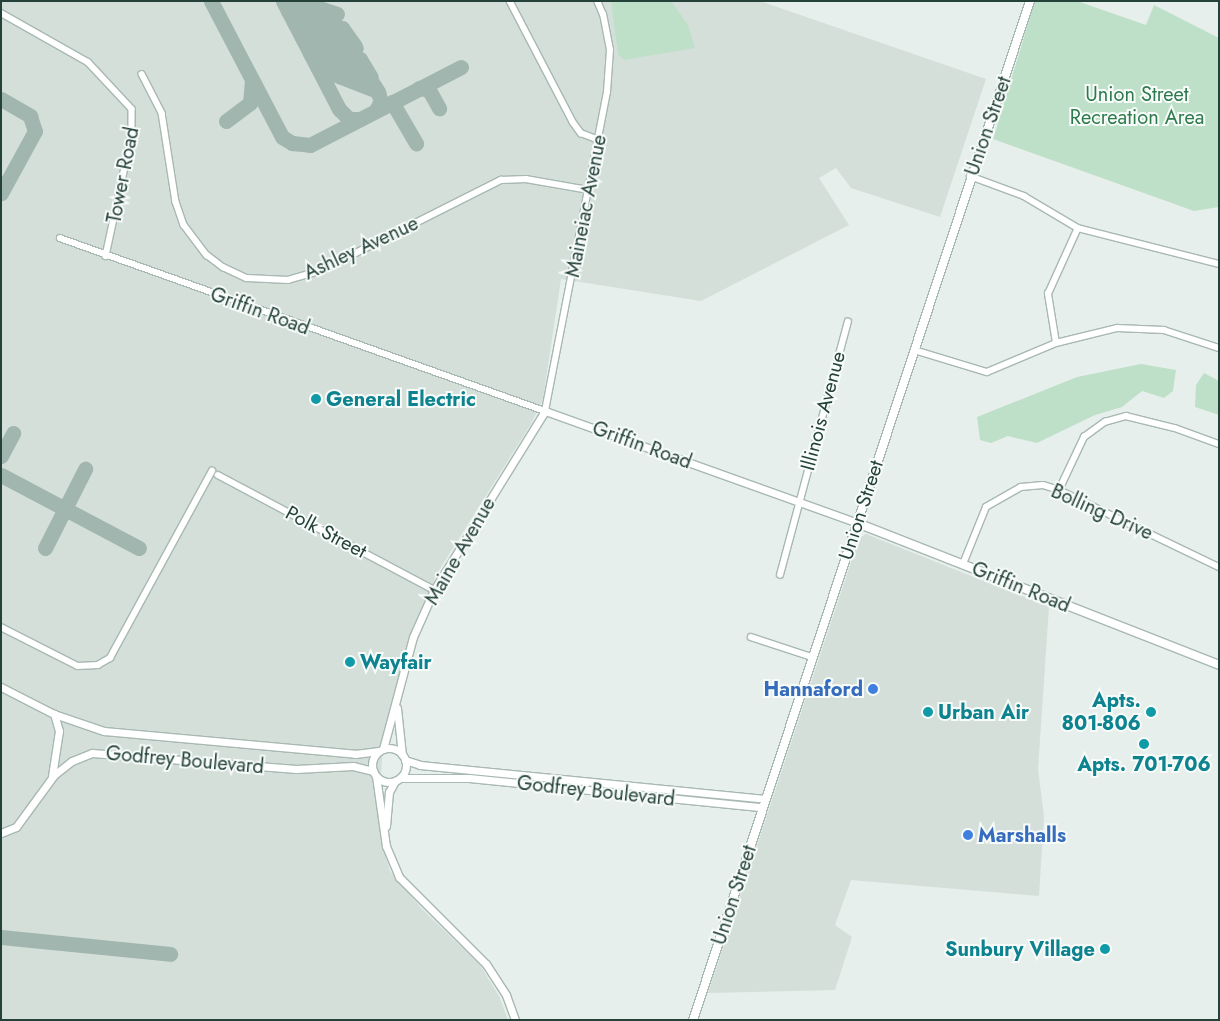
<!DOCTYPE html>
<html>
<head>
<meta charset="utf-8">
<style>
	body { margin:0 }
	#map { position:relative; width:1220px; height:1021px; overflow:hidden; background:#e6efeb; font-family:Jost,sans-serif }
	div>[style] { position:absolute }
	.built>* { inset:0; background:#d4dfda }
	.green>* { inset:0; background:#bfe0c8 }
	.taxiway>* { height:15px; margin:-7.5px; padding:0 7.5px; transform-origin:7.5px; border-radius:7.5px; background:#a2b6b0 }
	.roads { filter:drop-shadow(1px 0 #a8b8b2) drop-shadow(-1px 0 #a8b8b2) drop-shadow(0 1px #a8b8b2) drop-shadow(0 -1px #a8b8b2) }
	.minor>* { height:5.5px; margin:-2.75px; padding:0 2.75px; transform-origin:2.75px; border-radius:2.75px; background:#fff }
	.tertiary>* { height:7px; margin:-3.5px; padding:0 3.5px; transform-origin:3.5px; border-radius:3.5px; background:#fff }
	.tertiary>.ring { margin:-3.5px; padding:0; box-sizing:content-box; background:none; border:7px solid #fff; border-radius:50% }
	.secondary>* { height:8px; margin:-4px; padding:0 4px; transform-origin:4px; border-radius:4px; background:#fff }
	.dots>* { width:14px; height:14px; translate:-50% -50%; box-sizing:border-box; border:2px solid #f7fbf9; border-radius:50% }
	span { translate:-50% -50%; white-space:nowrap; text-align:center; line-height:1.15; -webkit-text-stroke:4px #f7fbf9; paint-order:stroke }
	.park-label { font-size:20px; color:#2d7a4b }
	.street-label { font-size:20px; color:#24423a }
	.culture-label { font-size:20px; color:#0d838f; font-weight:700 }
	.left { translate:0 -50%; text-align:left }
	.right { translate:-100% -50%; text-align:right }
	.shop-label { font-size:20px; color:#366cbe; font-weight:700 }
	.frame { position:absolute; inset:0; border:2px solid #24423a; pointer-events:none }
</style>
</head>
<body>
<div id="map">
	<div class="built">
		<div style="clip-path:polygon(1px 1px,760px 1px,986px 79px,940px 217px,851px 188px,836px 168px,819px 178px,849px 225px,701px 301px,561px 279px,543px 399px,531px 424px,436px 575px,383px 747px,379px 801px,380px 837px,390px 871px,422px 909px,480px 965px,499px 996px,508px 1020px,1px 1020px)"></div>
		<div style="clip-path:polygon(866px 534px,1049px 607px,1038px 769px,1044px 816px,1039px 896px,851px 880px,835px 925px,852px 937px,835px 990px,708px 993px,859px 538px)"></div>
	</div>
	<div class="green">
		<div style="clip-path:polygon(611px 1px,671px 1px,688px 25px,695px 48px,624px 60px,618px 54px)"></div>
		<div style="clip-path:polygon(1035px 1px,1077px 1px,1146px 25px,1154px 5px,1219px 38px,1219px 207px,1194px 211px,993px 139px)"></div>
		<div style="clip-path:polygon(1141px 364px,1176px 370px,1173px 391px,1164px 398px,1142px 391px,1122px 407px,1095px 415px,1037px 443px,1008px 436px,991px 443px,980px 440px,977px 417px,1077px 377px)"></div>
		<div style="clip-path:polygon(1204px 373px,1219px 381px,1219px 415px,1195px 407px,1196px 385px)"></div>
	</div>
	<div class="taxiway">
		<div style="left:211px;top:1px;width:153px;rotate:62.4deg"></div>
		<div style="left:282px;top:137px;width:12px;rotate:31deg"></div>
		<div style="left:292px;top:143px;width:18px;rotate:6deg"></div>
		<div style="left:310px;top:145px;width:170px;rotate:-27.3deg"></div>
		<div style="left:283px;top:1px;width:122px;rotate:62.6deg"></div>
		<div style="left:339px;top:109px;width:14px;rotate:45deg"></div>
		<div style="left:349px;top:119px;width:11px"></div>
		<div style="left:298px;top:1px;width:41px;rotate:18.4deg"></div>
		<div style="left:288px;top:7px;width:4px;rotate:90deg"></div>
		<div style="left:288px;top:11px;width:57px;rotate:17.5deg"></div>
		<div style="left:342px;top:28px;width:22px;rotate:54deg"></div>
		<div style="left:294px;top:22px;width:67px;rotate:22.8deg"></div>
		<div style="left:302px;top:37px;width:62px;rotate:20.8deg"></div>
		<div style="left:360px;top:59px;width:21px;rotate:59deg"></div>
		<div style="left:310px;top:53px;width:61px;rotate:20.2deg"></div>
		<div style="left:367px;top:74px;width:22px;rotate:58deg"></div>
		<div style="left:318px;top:68px;width:63px;rotate:21.3deg"></div>
		<div style="left:377px;top:91px;width:11px;rotate:68deg"></div>
		<div style="left:381px;top:101px;width:10px;rotate:119deg"></div>
		<div style="left:419px;top:88px;width:10px;rotate:11deg"></div>
		<div style="left:429px;top:90px;width:21px;rotate:61deg"></div>
		<div style="left:1px;top:99px;width:34px;rotate:30deg"></div>
		<div style="left:30px;top:116px;width:16px;rotate:72deg"></div>
		<div style="left:35px;top:131px;width:71px;rotate:118.7deg"></div>
		<div style="left:392px;top:102px;width:48px;rotate:59.7deg"></div>
		<div style="left:226px;top:121px;width:30px;rotate:-37deg"></div>
		<div style="left:250px;top:103px;width:23px;rotate:-85deg"></div>
		<div style="left:1px;top:456px;width:26px;rotate:-62deg"></div>
		<div style="left:1px;top:475px;width:156px;rotate:27.9deg"></div>
		<div style="left:45px;top:548px;width:89px;rotate:-63.1deg"></div>
		<div style="left:1px;top:937px;width:170px;rotate:5.7deg"></div>
	</div>
	<div class="roads">
		<div class="minor">
			<div style="left:510px;top:1px;width:136px;rotate:62.5deg"></div>
			<div style="left:573px;top:122px;width:14px;rotate:54deg"></div>
			<div style="left:581px;top:133px;width:19px;rotate:21deg"></div>
			<div style="left:1px;top:13px;width:100px;rotate:29.4deg"></div>
			<div style="left:88px;top:62px;width:64px;rotate:46.9deg"></div>
			<div style="left:132px;top:109px;width:26px;rotate:90deg"></div>
			<div style="left:132px;top:135px;width:124px;rotate:102.1deg"></div>
			<div style="left:142px;top:74px;width:44px;rotate:62.9deg"></div>
			<div style="left:162px;top:113px;width:90px;rotate:81.1deg"></div>
			<div style="left:176px;top:202px;width:24px;rotate:71deg"></div>
			<div style="left:184px;top:225px;width:38px;rotate:53deg"></div>
			<div style="left:207px;top:255px;width:20px;rotate:37deg"></div>
			<div style="left:223px;top:267px;width:26px;rotate:25deg"></div>
			<div style="left:247px;top:278px;width:41px;rotate:2.8deg"></div>
			<div style="left:288px;top:280px;width:33px;rotate:-16deg"></div>
			<div style="left:320px;top:271px;width:203px;rotate:-26.7deg"></div>
			<div style="left:501px;top:180px;width:25px;rotate:-2deg"></div>
			<div style="left:526px;top:179px;width:64px;rotate:9.9deg"></div>
			<div style="left:970px;top:176px;width:58px;rotate:20.3deg"></div>
			<div style="left:1024px;top:196px;width:63px;rotate:30.7deg"></div>
			<div style="left:1078px;top:228px;width:146px;rotate:14.3deg"></div>
			<div style="left:60px;top:238px;width:515px;rotate:19.63deg"></div>
			<div style="left:545px;top:411px;width:325px;rotate:-79deg"></div>
			<div style="left:607px;top:92px;width:42px;rotate:-85.9deg"></div>
			<div style="left:610px;top:50px;width:36px;rotate:-101deg"></div>
			<div style="left:603px;top:15px;width:15px;rotate:-113deg"></div>
			<div style="left:1056px;top:343px;width:50px;rotate:-99.3deg"></div>
			<div style="left:1048px;top:294px;width:72px;rotate:-65.6deg"></div>
			<div style="left:914px;top:350px;width:76px;rotate:16.8deg"></div>
			<div style="left:987px;top:372px;width:75px;rotate:-22.8deg"></div>
			<div style="left:1056px;top:343px;width:63px;rotate:-13.8deg"></div>
			<div style="left:1117px;top:328px;width:47px;rotate:2.4deg"></div>
			<div style="left:1164px;top:330px;width:58px;rotate:18.1deg"></div>
			<div style="left:218px;top:475px;width:245px;rotate:28deg"></div>
			<div style="left:1059px;top:490px;width:59px;rotate:-64.7deg"></div>
			<div style="left:1084px;top:437px;width:26px;rotate:-36deg"></div>
			<div style="left:1105px;top:422px;width:22px;rotate:-16deg"></div>
			<div style="left:1126px;top:416px;width:50px;rotate:13.8deg"></div>
			<div style="left:1175px;top:428px;width:47px;rotate:20deg"></div>
			<div style="left:963px;top:564px;width:61px;rotate:-68deg"></div>
			<div style="left:986px;top:507px;width:40px;rotate:-29.7deg"></div>
			<div style="left:1021px;top:487px;width:22px;rotate:-5deg"></div>
			<div style="left:1043px;top:485px;width:17px;rotate:17deg"></div>
			<div style="left:1059px;top:490px;width:178px;rotate:25.7deg"></div>
			<div style="left:780px;top:575px;width:262px;rotate:-75deg"></div>
			<div style="left:1px;top:627px;width:86px;rotate:26.9deg"></div>
			<div style="left:78px;top:666px;width:20px;rotate:-3deg"></div>
			<div style="left:98px;top:665px;width:14px;rotate:-30deg"></div>
			<div style="left:110px;top:658px;width:213px;rotate:-61.4deg"></div>
			<div style="left:751px;top:637px;width:64px;rotate:18.2deg"></div>
		</div>
		<div class="tertiary">
			<div style="left:1px;top:687px;width:59px;rotate:27deg"></div>
			<div style="left:54px;top:714px;width:53px;rotate:18.8deg"></div>
			<div style="left:104px;top:731px;width:252px;rotate:5.2deg"></div>
			<div style="left:355px;top:754px;width:24px;rotate:-7deg"></div>
			<div style="left:397px;top:708px;width:47px;rotate:83.9deg"></div>
			<div class="ring" style="left:372px;top:748px;width:27px;height:27px"></div>
			<div style="left:383px;top:749px;width:116px;rotate:-75deg"></div>
			<div style="left:413px;top:637px;width:51px;rotate:-65.9deg"></div>
			<div style="left:434px;top:590px;width:211px;rotate:-58.2deg"></div>
			<div style="left:545px;top:411px;width:331px;rotate:19.7deg"></div>
			<div style="left:405px;top:760px;width:16px;rotate:18deg"></div>
			<div style="left:420px;top:765px;width:347px;rotate:5.6deg"></div>
			<div style="left:52px;top:776px;width:46px;rotate:-81.2deg"></div>
			<div style="left:59px;top:731px;width:18px;rotate:-106deg"></div>
			<div style="left:376px;top:776px;width:71px;rotate:81.9deg"></div>
			<div style="left:386px;top:846px;width:34px;rotate:67deg"></div>
			<div style="left:399px;top:877px;width:123px;rotate:45deg"></div>
			<div style="left:486px;top:964px;width:37px;rotate:57deg"></div>
			<div style="left:506px;top:995px;width:27px;rotate:70deg"></div>
			<div style="left:400px;top:778px;width:69px"></div>
			<div style="left:469px;top:778px;width:294px;rotate:5.7deg"></div>
			<div style="left:386px;top:826px;width:34px;rotate:-85deg"></div>
			<div style="left:389px;top:792px;width:13px;rotate:-61deg"></div>
			<div style="left:1px;top:833px;width:16px;rotate:-22deg"></div>
			<div style="left:16px;top:827px;width:64px;rotate:-53.8deg"></div>
			<div style="left:54px;top:775px;width:23px;rotate:-38deg"></div>
			<div style="left:72px;top:761px;width:22px;rotate:-22deg"></div>
			<div style="left:92px;top:753px;width:205px;rotate:4.5deg"></div>
			<div style="left:296px;top:769px;width:57px;rotate:-3deg"></div>
			<div style="left:353px;top:766px;width:21px;rotate:14deg"></div>
		</div>
		<div class="secondary">
			<div style="left:857px;top:523px;width:389px;rotate:21.4deg"></div>
			<div style="left:693px;top:1020px;width:1073px;rotate:-71.7deg"></div>
		</div>
	</div>
	<div class="dots">
		<div style="left:316px;top:399px;background:#0f9aa8"></div>
		<div style="left:350px;top:662px;background:#0f9aa8"></div>
		<div style="left:873px;top:689px;background:#3f7fe0"></div>
		<div style="left:928px;top:712px;background:#0f9aa8"></div>
		<div style="left:1151px;top:712px;background:#0f9aa8"></div>
		<div style="left:1144px;top:744px;background:#0f9aa8"></div>
		<div style="left:968px;top:835px;background:#3f7fe0"></div>
		<div style="left:1105px;top:949px;background:#0f9aa8"></div>
	</div>
	<div class="park-label">
		<span style="left:1137px;top:106px">Union Street<br>Recreation Area</span>
	</div>
	<div class="street-label">
		<span style="left:988px;top:126px;rotate:-71deg">Union Street</span>
		<span style="left:123px;top:175px;rotate:-79deg">Tower Road</span>
		<span style="left:586px;top:206px;rotate:-79deg">Maineiac Avenue</span>
		<span style="left:361px;top:248px;rotate:-25deg">Ashley Avenue</span>
		<span style="left:260px;top:311px;rotate:20deg">Griffin Road</span>
		<span style="left:823px;top:411px;rotate:-75deg">Illinois Avenue</span>
		<span style="left:642px;top:445px;rotate:20deg">Griffin Road</span>
		<span style="left:861px;top:510px;rotate:-72deg">Union Street</span>
		<span style="left:1102px;top:512px;rotate:24deg">Bolling Drive</span>
		<span style="left:326px;top:532px;rotate:28deg">Polk Street</span>
		<span style="left:460px;top:551px;rotate:-60deg">Maine Avenue</span>
		<span style="left:1021px;top:587px;rotate:22deg">Griffin Road</span>
		<span style="left:185px;top:760px;rotate:5deg">Godfrey Boulevard</span>
		<span style="left:596px;top:791px;rotate:6deg">Godfrey Boulevard</span>
		<span style="left:734px;top:895px;rotate:-72deg">Union Street</span>
	</div>
	<div class="culture-label">
		<span class="left" style="left:326px;top:399px">General Electric</span>
		<span class="left" style="left:360px;top:662px">Wayfair</span>
		<span class="right" style="left:1141px;top:712px">Apts.<br>801-806</span>
		<span class="left" style="left:938px;top:712px">Urban Air</span>
		<span style="left:1144px;top:764px">Apts. 701-706</span>
		<span class="right" style="left:1095px;top:949px">Sunbury Village</span>
	</div>
	<div class="shop-label">
		<span class="right" style="left:863px;top:689px">Hannaford</span>
		<span class="left" style="left:978px;top:835px">Marshalls</span>
	</div>
	<div class="frame"></div>
</div>
</body>
</html>
